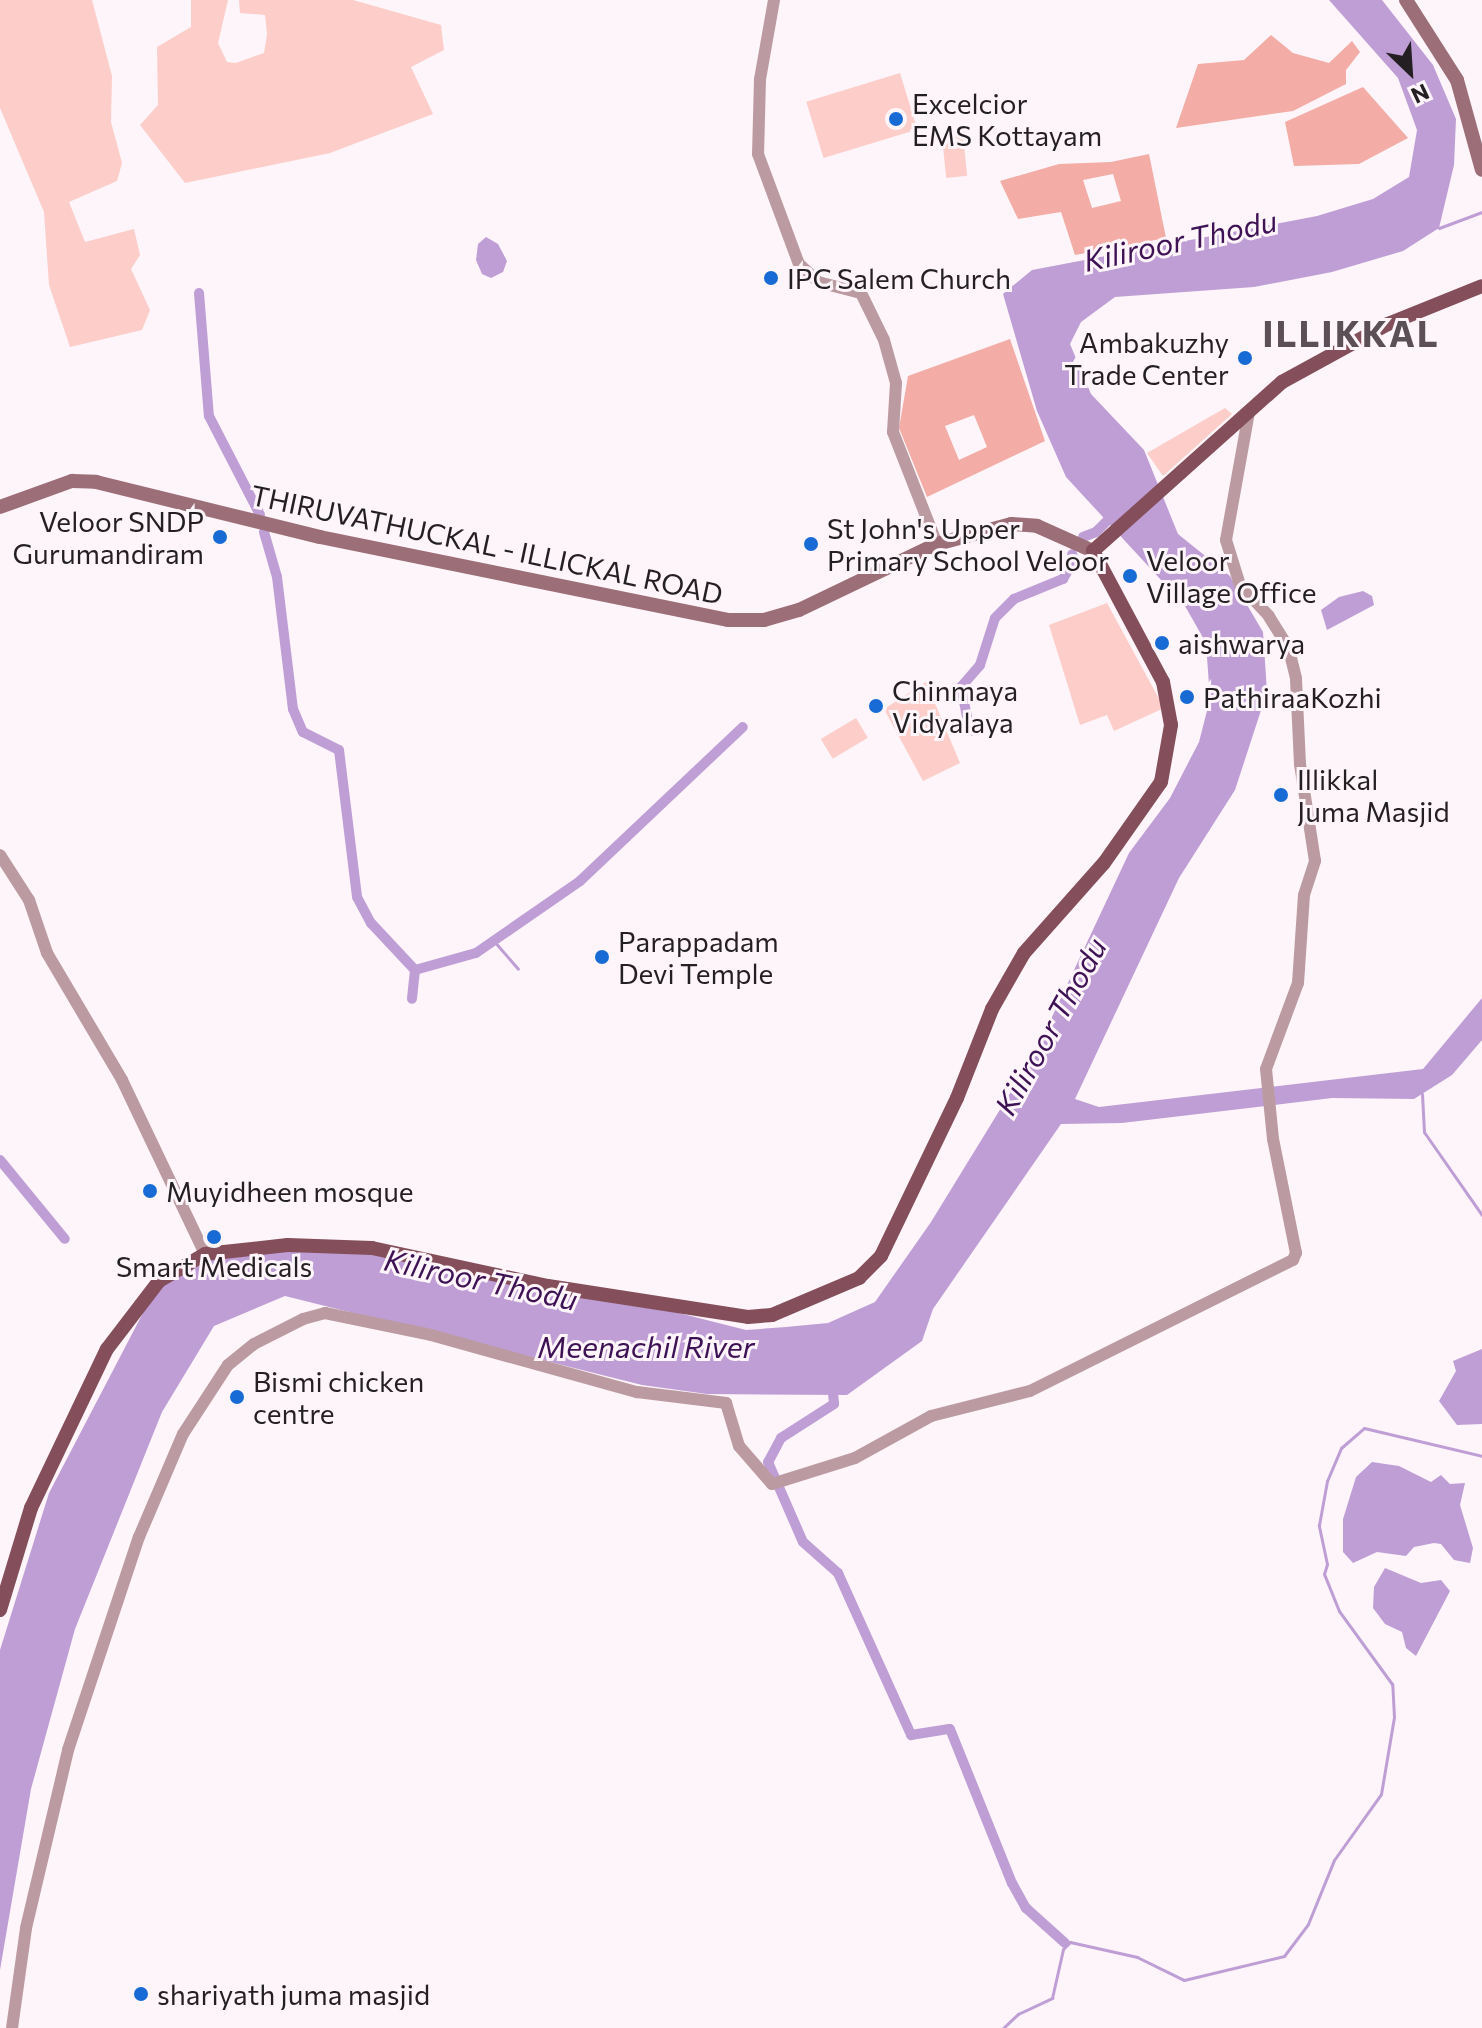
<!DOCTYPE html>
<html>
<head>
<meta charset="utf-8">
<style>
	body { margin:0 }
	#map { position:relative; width:1482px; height:2028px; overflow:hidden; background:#fdf5f9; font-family:Commissioner,sans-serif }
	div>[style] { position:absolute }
	.green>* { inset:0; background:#fccdc9; transform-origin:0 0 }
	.forest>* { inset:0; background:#f4aca6 }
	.water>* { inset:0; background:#bf9ed5 }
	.stream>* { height:3px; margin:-1.5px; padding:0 1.5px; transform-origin:1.5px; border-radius:1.5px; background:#bf9ed5 }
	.canal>* { height:10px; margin:-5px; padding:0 5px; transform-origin:5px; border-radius:5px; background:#bf9ed5 }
	.tertiary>* { height:12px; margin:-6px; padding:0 6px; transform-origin:6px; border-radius:6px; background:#bb9ba1 }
	.secondary>* { height:14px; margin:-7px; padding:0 7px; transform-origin:7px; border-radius:7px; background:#9c6f78 }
	.primary>* { height:14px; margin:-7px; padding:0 7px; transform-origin:7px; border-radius:7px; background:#844f5b }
	.dots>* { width:22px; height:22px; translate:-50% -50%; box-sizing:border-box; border:4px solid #fdf5f9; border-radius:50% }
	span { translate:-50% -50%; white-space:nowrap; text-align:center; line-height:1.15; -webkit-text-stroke:6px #fdf5f9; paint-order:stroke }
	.poi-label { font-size:28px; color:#241f22 }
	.left { translate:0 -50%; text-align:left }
	.right { translate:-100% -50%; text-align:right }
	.street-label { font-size:28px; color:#241f22 }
	.water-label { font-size:30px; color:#3e1254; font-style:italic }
	.district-label { font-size:36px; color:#5c5056; font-weight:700; letter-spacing:2px }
	.north { position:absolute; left:1370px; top:32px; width:80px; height:80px; -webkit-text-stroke:6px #fdf5f9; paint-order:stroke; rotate:155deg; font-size:22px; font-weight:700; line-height:32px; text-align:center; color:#241f22 }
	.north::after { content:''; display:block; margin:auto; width:28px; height:36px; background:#241f22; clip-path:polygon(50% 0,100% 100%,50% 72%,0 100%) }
</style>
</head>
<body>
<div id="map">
	<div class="green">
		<div style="clip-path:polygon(0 0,92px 0,112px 76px,111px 122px,122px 163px,117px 181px,69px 202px,85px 242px,134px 229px,140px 255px,131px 269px,150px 310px,142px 330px,70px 347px,49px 285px,44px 212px,0 108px)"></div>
		<div style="clip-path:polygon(191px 0,228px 0,218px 43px,227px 62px,236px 63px,264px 53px,267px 34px,265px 15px,240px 13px,239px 0,353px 0,441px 25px,444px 50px,411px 67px,433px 114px,330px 153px,185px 183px,140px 125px,158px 105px,157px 47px,191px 27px)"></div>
		<div style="left:900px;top:73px;width:59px;height:98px;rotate:73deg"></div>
		<div style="left:963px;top:136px;width:40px;height:21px;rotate:84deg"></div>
		<div style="clip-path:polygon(1225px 408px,1232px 414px,1163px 476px,1147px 453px)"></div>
		<div style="clip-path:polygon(1107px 603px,1164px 708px,1114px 731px,1107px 715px,1080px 725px,1049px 625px)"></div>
		<div style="clip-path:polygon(926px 682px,960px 763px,923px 781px,884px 709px)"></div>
		<div style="left:856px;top:718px;width:23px;height:41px;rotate:59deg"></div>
	</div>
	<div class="forest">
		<div style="clip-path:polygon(1271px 35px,1293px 53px,1329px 63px,1352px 41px,1360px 52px,1346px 70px,1346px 84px,1293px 111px,1176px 128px,1198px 64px,1244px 60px)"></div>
		<div style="clip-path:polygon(1363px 87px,1408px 138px,1359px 164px,1294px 166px,1285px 122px)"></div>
		<div style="clip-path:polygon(evenodd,1149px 154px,1166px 238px,1075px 255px,1061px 212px,1018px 219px,1000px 181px,1059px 164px,1111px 162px,1149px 154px,1113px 174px,1121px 201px,1092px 208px,1083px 180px,1113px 174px)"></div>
		<div style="clip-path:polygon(evenodd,1010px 339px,1045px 441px,927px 497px,899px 428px,908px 376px,1010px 339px,974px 415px,987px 447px,959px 460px,945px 426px,974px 415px)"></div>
	</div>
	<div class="water">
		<div style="clip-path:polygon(1329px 0,1382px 0,1433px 65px,1456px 119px,1454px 165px,1439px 228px,1403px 251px,1332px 272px,1254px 287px,1115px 297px,1081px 322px,1070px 344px,1091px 394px,1144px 450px,1178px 534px,1230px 576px,1263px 632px,1267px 692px,1235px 790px,1179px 878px,1075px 1099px,1099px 1107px,1423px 1069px,1482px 998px,1482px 1040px,1452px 1075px,1414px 1099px,1332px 1098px,1122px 1123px,1061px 1124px,933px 1309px,922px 1341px,847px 1395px,707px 1394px,642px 1385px,285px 1296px,214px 1326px,162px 1412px,75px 1629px,31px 1789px,0 1970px,0 1650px,49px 1493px,156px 1288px,193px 1260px,300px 1249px,364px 1253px,671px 1311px,746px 1330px,786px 1327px,828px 1323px,875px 1302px,931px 1222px,1036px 1051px,1129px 853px,1170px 798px,1199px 742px,1210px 699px,1206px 643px,1185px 606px,1066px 477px,1037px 411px,1003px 294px,1032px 270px,1317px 216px,1373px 199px,1409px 177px,1417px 130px,1398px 78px)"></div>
		<div style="clip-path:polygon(486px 237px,498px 244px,507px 261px,503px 272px,491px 278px,482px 274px,476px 260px,478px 244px)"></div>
		<div style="clip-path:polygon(1363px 591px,1372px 596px,1374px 605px,1327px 630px,1321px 610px,1339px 597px)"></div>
		<div style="clip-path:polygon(1482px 1349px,1482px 1424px,1457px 1425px,1439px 1401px,1456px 1371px,1453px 1361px)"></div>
		<div style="clip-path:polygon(1372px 1462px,1399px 1466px,1431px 1482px,1441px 1475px,1450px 1484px,1465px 1483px,1460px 1505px,1473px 1548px,1470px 1563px,1454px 1560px,1441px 1544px,1434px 1543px,1414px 1547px,1406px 1556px,1377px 1552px,1353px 1563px,1343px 1552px,1343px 1519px,1356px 1477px)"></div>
		<div style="clip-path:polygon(1385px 1568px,1421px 1583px,1441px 1580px,1450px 1591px,1416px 1656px,1406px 1648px,1402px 1632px,1385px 1624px,1373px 1608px,1374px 1587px)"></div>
	</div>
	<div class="stream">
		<div style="left:1439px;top:228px;width:46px;rotate:-20.4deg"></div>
		<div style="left:493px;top:940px;width:38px;rotate:49deg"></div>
		<div style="left:1422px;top:1094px;width:38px;rotate:87deg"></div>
		<div style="left:1424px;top:1132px;width:101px;rotate:55.1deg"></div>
		<div style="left:1003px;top:2028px;width:21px;rotate:-43deg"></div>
		<div style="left:1018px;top:2014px;width:38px;rotate:-25deg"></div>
		<div style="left:1052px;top:1998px;width:50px;rotate:-77.3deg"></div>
		<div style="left:1063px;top:1949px;width:10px;rotate:-45deg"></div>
		<div style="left:1070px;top:1942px;width:69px;rotate:12.6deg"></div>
		<div style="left:1137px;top:1957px;width:52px;rotate:26.1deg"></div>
		<div style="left:1184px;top:1980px;width:103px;rotate:-13.5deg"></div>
		<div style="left:1284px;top:1956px;width:40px;rotate:-53deg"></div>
		<div style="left:1308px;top:1924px;width:69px;rotate:-67.9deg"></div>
		<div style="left:1334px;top:1860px;width:81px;rotate:-54.5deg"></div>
		<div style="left:1381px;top:1794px;width:78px;rotate:-80.4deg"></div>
		<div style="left:1394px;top:1717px;width:33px;rotate:-93deg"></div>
		<div style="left:1392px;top:1684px;width:90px;rotate:-126deg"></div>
		<div style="left:1339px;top:1611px;width:40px;rotate:-112deg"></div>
		<div style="left:1324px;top:1574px;width:10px;rotate:-73deg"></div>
		<div style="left:1327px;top:1564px;width:40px;rotate:-102deg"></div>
		<div style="left:1319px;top:1525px;width:45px;rotate:-79.7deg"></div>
		<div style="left:1327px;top:1481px;width:36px;rotate:-67deg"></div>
		<div style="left:1341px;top:1448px;width:30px;rotate:-41deg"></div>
		<div style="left:1364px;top:1428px;width:121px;rotate:13.3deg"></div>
	</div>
	<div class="canal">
		<div style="left:199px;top:293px;width:123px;rotate:85.4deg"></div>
		<div style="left:209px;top:416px;width:111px;rotate:62.7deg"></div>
		<div style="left:264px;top:532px;width:47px;rotate:73.9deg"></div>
		<div style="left:277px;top:577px;width:133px;rotate:83.1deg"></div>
		<div style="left:293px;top:709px;width:25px;rotate:67deg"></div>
		<div style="left:303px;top:732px;width:40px;rotate:26.6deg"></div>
		<div style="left:339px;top:750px;width:148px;rotate:83deg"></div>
		<div style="left:357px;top:897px;width:30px;rotate:62deg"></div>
		<div style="left:371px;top:923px;width:64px;rotate:46.9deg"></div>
		<div style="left:415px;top:970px;width:29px;rotate:96deg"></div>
		<div style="left:1083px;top:537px;width:14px;rotate:-21deg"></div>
		<div style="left:1096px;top:532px;width:27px;rotate:-45deg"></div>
		<div style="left:970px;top:731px;width:45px;rotate:-101.6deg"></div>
		<div style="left:961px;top:687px;width:29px;rotate:-49deg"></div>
		<div style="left:980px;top:665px;width:49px;rotate:-72.3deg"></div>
		<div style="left:995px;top:618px;width:27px;rotate:-45deg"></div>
		<div style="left:1014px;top:599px;width:53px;rotate:-22.2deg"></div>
		<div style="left:1063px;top:579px;width:22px;rotate:-60deg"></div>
		<div style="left:1074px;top:560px;width:6px;rotate:-108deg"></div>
		<div style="left:415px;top:970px;width:63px;rotate:-15.6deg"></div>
		<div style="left:476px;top:953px;width:126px;rotate:-34.7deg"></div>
		<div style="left:580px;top:881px;width:224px;rotate:-43.4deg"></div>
		<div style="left:0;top:1160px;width:102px;rotate:50.6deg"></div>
		<div style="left:832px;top:1384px;width:20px;rotate:84deg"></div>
		<div style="left:834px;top:1404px;width:63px;rotate:147.3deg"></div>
		<div style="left:781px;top:1438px;width:27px;rotate:118deg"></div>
		<div style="left:768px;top:1462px;width:87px;rotate:66.4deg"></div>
		<div style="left:803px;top:1542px;width:47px;rotate:41.5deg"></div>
		<div style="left:838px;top:1573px;width:178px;rotate:65.7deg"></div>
		<div style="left:911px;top:1735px;width:39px;rotate:-9deg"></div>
		<div style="left:950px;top:1729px;width:166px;rotate:68.1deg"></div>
		<div style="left:1012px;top:1883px;width:29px;rotate:61deg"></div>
		<div style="left:1026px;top:1908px;width:52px;rotate:41.9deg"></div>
	</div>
	<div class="tertiary">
		<div style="left:774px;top:0;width:80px;rotate:100deg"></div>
		<div style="left:760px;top:79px;width:75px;rotate:91.5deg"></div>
		<div style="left:758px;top:154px;width:117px;rotate:69.6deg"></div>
		<div style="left:799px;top:264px;width:26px;rotate:43deg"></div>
		<div style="left:818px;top:282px;width:44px;rotate:14.3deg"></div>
		<div style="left:861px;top:293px;width:52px;rotate:63.9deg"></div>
		<div style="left:884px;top:340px;width:45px;rotate:74.4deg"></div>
		<div style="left:896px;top:383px;width:49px;rotate:93.5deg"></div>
		<div style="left:893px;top:432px;width:120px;rotate:68.6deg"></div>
		<div style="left:0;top:855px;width:54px;rotate:57.2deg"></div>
		<div style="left:29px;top:900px;width:56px;rotate:71.2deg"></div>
		<div style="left:47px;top:953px;width:147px;rotate:59.4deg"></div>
		<div style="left:122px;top:1080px;width:193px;rotate:64.5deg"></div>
		<div style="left:12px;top:2028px;width:101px;rotate:-82deg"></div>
		<div style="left:26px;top:1928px;width:183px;rotate:-76.7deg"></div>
		<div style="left:68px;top:1750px;width:225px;rotate:-71.6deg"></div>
		<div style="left:139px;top:1537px;width:112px;rotate:-66.9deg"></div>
		<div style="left:183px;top:1434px;width:82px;rotate:-56.9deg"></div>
		<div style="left:228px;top:1365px;width:33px;rotate:-39deg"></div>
		<div style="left:254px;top:1344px;width:55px;rotate:-27deg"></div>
		<div style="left:303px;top:1319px;width:23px;rotate:-15deg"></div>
		<div style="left:325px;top:1313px;width:108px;rotate:11.7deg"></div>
		<div style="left:431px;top:1335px;width:214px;rotate:15.5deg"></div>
		<div style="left:637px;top:1392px;width:90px;rotate:7deg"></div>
		<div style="left:726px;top:1403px;width:45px;rotate:73.2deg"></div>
		<div style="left:739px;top:1446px;width:50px;rotate:49deg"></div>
		<div style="left:772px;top:1484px;width:87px;rotate:-17.4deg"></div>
		<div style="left:855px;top:1458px;width:87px;rotate:-28.9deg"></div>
		<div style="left:931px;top:1416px;width:102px;rotate:-14.2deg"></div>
		<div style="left:1030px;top:1391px;width:294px;rotate:-26.5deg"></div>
		<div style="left:1293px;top:1260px;width:8px;rotate:-67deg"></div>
		<div style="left:1296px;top:1253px;width:116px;rotate:-101.4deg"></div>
		<div style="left:1273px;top:1139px;width:70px;rotate:-95.7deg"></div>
		<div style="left:1266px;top:1069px;width:92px;rotate:-69.6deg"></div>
		<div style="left:1298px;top:983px;width:88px;rotate:-86.1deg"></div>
		<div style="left:1304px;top:895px;width:36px;rotate:-72deg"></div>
		<div style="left:1315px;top:861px;width:98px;rotate:-98.8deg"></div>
		<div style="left:1300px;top:764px;width:86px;rotate:-92.7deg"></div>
		<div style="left:1296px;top:678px;width:32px;rotate:-104deg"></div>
		<div style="left:1288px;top:647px;width:36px;rotate:-122deg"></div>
		<div style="left:1269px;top:616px;width:42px;rotate:-133.1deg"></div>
		<div style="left:1240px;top:585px;width:47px;rotate:-107.3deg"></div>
		<div style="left:1226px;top:540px;width:130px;rotate:-79.8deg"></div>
	</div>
	<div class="secondary">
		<div style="left:1406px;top:0;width:95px;rotate:57.5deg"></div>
		<div style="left:1457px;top:80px;width:93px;rotate:74.5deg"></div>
		<div style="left:0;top:507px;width:77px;rotate:-19.9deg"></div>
		<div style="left:72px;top:481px;width:24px;rotate:2deg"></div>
		<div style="left:96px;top:482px;width:231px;rotate:13.8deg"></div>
		<div style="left:320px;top:537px;width:416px;rotate:11.5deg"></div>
		<div style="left:728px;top:620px;width:36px"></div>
		<div style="left:764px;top:620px;width:36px;rotate:-16deg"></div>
		<div style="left:799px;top:610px;width:153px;rotate:-25.6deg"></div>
		<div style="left:937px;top:544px;width:77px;rotate:-15.1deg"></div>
		<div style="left:1011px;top:524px;width:26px;rotate:4deg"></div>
		<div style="left:1037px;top:526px;width:61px;rotate:24.1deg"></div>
	</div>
	<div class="primary">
		<div style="left:0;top:1610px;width:107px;rotate:-73.1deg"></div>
		<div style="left:31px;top:1508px;width:176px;rotate:-64.5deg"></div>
		<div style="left:107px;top:1349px;width:86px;rotate:-52.6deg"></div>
		<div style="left:159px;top:1281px;width:53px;rotate:-30.4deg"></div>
		<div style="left:205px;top:1254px;width:83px;rotate:-6.2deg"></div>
		<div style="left:288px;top:1245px;width:84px;rotate:2deg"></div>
		<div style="left:372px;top:1248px;width:180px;rotate:12.2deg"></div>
		<div style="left:548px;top:1286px;width:202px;rotate:8.8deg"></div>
		<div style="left:748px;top:1317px;width:24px;rotate:-5deg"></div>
		<div style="left:772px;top:1315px;width:95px;rotate:-23deg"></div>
		<div style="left:859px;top:1278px;width:31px;rotate:-45deg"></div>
		<div style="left:881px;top:1256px;width:175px;rotate:-64.3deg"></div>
		<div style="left:957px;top:1098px;width:96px;rotate:-68.5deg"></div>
		<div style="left:992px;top:1009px;width:64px;rotate:-60.3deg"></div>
		<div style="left:1024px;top:953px;width:120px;rotate:-48.4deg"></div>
		<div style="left:1104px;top:863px;width:99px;rotate:-54.9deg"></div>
		<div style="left:1161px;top:782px;width:58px;rotate:-80deg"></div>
		<div style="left:1171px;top:725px;width:44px;rotate:-100.5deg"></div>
		<div style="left:1163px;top:682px;width:149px;rotate:-118.1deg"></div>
		<div style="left:1093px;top:551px;width:254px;rotate:-41.8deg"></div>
		<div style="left:1282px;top:382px;width:121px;rotate:-28.7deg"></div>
		<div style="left:1388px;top:324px;width:101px;rotate:-22deg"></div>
	</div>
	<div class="dots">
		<div style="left:896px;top:119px;background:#186ad4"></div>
		<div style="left:771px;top:278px;background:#186ad4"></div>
		<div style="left:1245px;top:358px;background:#186ad4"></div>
		<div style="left:220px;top:537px;background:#186ad4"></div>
		<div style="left:811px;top:544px;background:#186ad4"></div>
		<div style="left:1130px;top:576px;background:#186ad4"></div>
		<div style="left:1162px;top:643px;background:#186ad4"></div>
		<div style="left:1187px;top:697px;background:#186ad4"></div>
		<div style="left:876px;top:706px;background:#186ad4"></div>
		<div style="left:1281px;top:795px;background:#186ad4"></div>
		<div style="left:602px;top:957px;background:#186ad4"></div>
		<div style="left:150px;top:1191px;background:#186ad4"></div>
		<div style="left:214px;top:1237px;background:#186ad4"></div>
		<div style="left:237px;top:1397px;background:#186ad4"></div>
		<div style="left:141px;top:1994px;background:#186ad4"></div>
	</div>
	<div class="poi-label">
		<span class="left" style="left:912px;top:119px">Excelcior<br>EMS Kottayam</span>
		<span class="left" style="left:787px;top:278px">IPC Salem Church</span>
		<span class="right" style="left:1229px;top:358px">Ambakuzhy<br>Trade Center</span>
		<span class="right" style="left:204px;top:537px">Veloor SNDP<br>Gurumandiram</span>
		<span class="left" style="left:827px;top:544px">St John's Upper<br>Primary School Veloor</span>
		<span class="left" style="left:1146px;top:576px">Veloor<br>Village Office</span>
		<span class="left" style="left:1178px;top:643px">aishwarya</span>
		<span class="left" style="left:892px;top:706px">Chinmaya<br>Vidyalaya</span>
		<span class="left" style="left:1203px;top:697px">PathiraaKozhi</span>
		<span class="left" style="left:1297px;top:795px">Illikkal<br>Juma Masjid</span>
		<span class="left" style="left:618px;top:957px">Parappadam<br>Devi Temple</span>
		<span class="left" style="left:166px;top:1191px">Muyidheen mosque</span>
		<span style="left:214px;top:1266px">Smart Medicals</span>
		<span class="left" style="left:253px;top:1397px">Bismi chicken<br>centre</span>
		<span class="left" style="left:157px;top:1994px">shariyath juma masjid</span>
	</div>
	<div class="street-label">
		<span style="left:487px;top:544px;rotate:12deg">THIRUVATHUCKAL - ILLICKAL ROAD</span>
	</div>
	<div class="water-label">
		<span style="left:1180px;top:240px;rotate:-12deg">Kiliroor Thodu</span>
		<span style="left:1050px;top:1026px;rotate:-61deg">Kiliroor Thodu</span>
		<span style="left:481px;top:1279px;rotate:12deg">Kiliroor Thodu</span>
		<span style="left:646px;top:1346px">Meenachil River</span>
	</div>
	<div class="district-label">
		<span style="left:1351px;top:333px">ILLIKKAL</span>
	</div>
	<div class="north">N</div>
</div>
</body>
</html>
